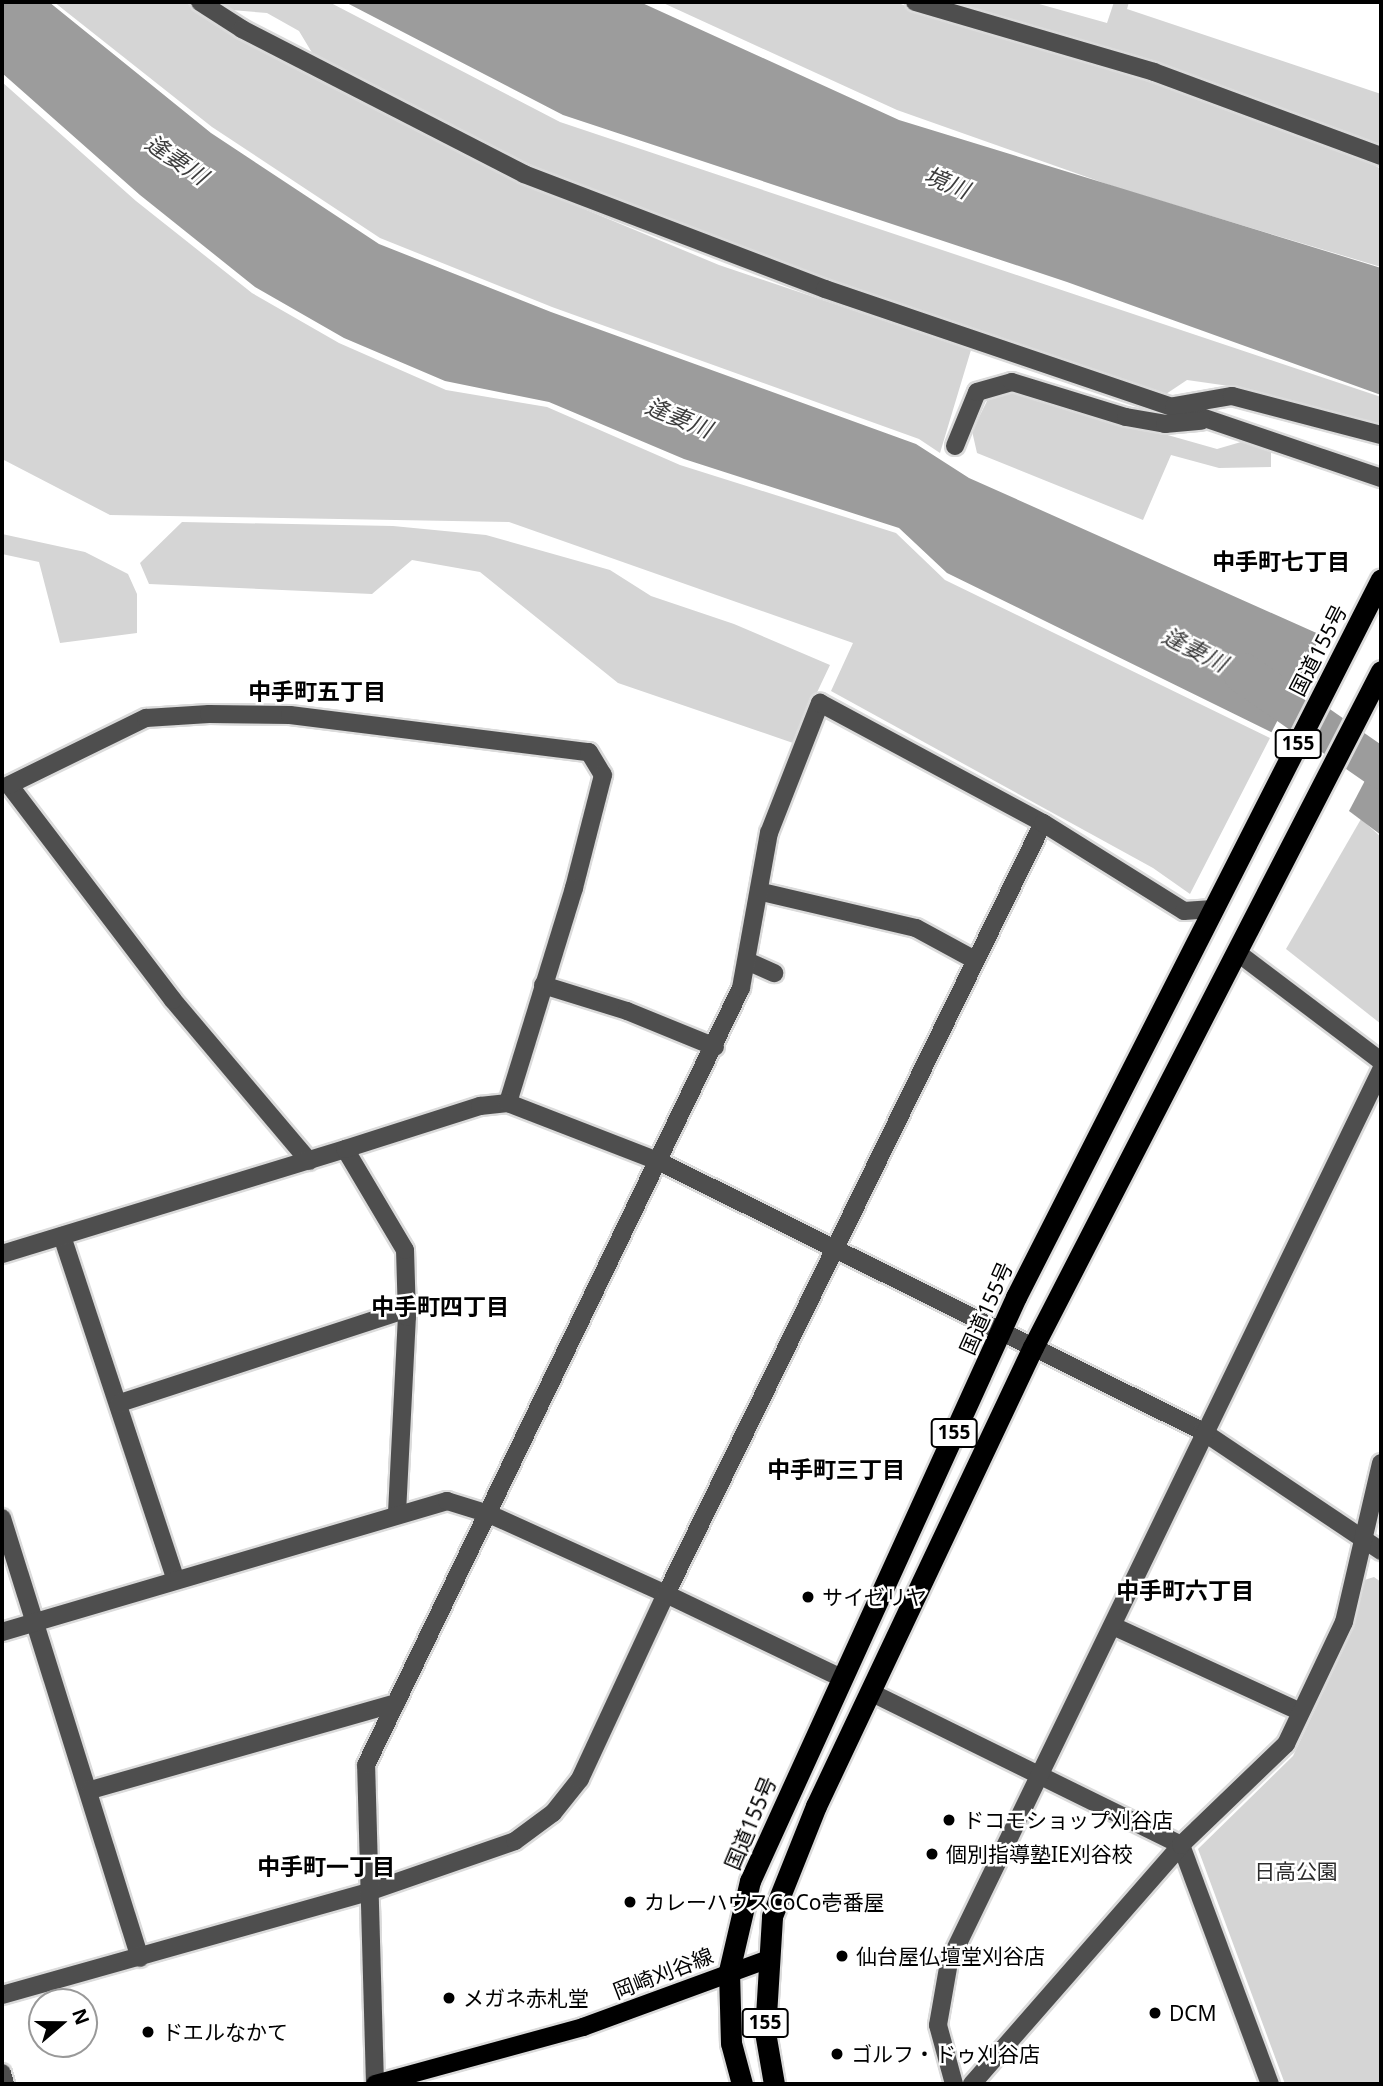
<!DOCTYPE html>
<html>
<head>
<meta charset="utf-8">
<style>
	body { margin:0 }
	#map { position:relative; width:1383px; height:2086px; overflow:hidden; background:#fff; font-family:"Noto Sans","Noto Sans JP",sans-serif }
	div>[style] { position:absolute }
	.green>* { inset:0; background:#d5d5d5 }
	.water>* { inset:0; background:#9c9c9c }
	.pier>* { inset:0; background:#fff }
	.river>* { height:40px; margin:-20px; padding:0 20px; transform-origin:20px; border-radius:20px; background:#9c9c9c }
	.roads { filter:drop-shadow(2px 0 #dbdbdb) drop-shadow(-2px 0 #dbdbdb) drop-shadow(0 2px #dbdbdb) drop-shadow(0 -2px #dbdbdb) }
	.minor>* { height:18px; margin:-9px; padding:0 9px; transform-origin:9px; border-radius:9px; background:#4e4e4e }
	.major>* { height:18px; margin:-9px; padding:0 9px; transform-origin:9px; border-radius:9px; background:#000 }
	.highway>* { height:21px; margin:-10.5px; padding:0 10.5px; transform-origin:10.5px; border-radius:10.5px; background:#000 }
	.dots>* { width:19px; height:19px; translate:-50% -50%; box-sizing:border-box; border:4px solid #fff; border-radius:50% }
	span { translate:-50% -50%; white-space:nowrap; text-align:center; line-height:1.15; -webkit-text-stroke:5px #fff; paint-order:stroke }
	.shield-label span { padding:2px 5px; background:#fff; border:2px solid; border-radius:5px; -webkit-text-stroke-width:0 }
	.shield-label { font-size:19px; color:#000; font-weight:700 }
	.street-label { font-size:21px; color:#000 }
	.poi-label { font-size:21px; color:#000 }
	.left { translate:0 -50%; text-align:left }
	.park-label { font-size:21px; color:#2c2c2c }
	.water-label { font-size:23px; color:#3d3d3d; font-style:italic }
	.neighbourhood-label { font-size:23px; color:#000; font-weight:700 }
	.frame { position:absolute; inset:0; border:4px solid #000; pointer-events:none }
	.north { position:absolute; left:28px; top:1988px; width:70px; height:70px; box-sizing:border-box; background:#fff; border:2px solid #999; border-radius:50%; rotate:70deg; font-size:19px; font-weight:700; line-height:28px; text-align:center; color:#000 }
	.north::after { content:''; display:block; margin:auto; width:24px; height:32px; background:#000; clip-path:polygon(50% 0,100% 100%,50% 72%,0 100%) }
</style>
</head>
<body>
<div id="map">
	<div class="green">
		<div style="clip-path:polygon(54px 2px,185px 2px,240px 37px,522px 183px,719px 265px,971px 350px,940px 453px,919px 439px,552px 307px,380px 238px,212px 127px)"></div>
		<div style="clip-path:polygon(218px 2px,329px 2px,560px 122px,1381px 397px,1381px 427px,1236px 387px,1187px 380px,1160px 398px,817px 276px,525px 165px,314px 56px,299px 31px,267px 13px,231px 10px)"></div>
		<div style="clip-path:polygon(661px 2px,896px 2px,948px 23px,1153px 79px,1347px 150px,1381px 169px,1381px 267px,1118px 188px,897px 110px)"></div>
		<div style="clip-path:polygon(930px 2px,1032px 2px,1107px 23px,1114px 2px,1129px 2px,1127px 9px,1381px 94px,1381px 147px)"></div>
		<div style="clip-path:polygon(2px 82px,136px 201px,252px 293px,339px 343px,446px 390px,547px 407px,680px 465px,896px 533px,945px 580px,1270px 738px,1190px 894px,1153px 868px,831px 691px,853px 643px,509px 522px,110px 515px,2px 459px)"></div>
		<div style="clip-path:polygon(1016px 392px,1217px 449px,1241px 442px,1271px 450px,1271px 467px,1219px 468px,1171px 455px,1143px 520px,977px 453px,972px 431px,988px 399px)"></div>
		<div style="clip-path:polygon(182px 522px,393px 526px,486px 535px,610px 570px,651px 596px,734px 624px,830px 665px,793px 743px,618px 683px,480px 572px,412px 560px,372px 594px,149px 584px,140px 563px)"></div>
		<div style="clip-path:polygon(2px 534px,85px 552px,128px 574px,137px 594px,137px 633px,60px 643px,39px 562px,2px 554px)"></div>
		<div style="clip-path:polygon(1361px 819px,1381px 837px,1381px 1024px,1286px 949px)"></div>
		<div style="clip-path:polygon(1374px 1577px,1381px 1582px,1381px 2084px,1285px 2084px,1198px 1849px,1293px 1756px,1355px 1624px,1358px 1582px)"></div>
	</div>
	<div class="water">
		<div style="clip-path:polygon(2px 2px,49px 2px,211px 133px,379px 244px,551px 312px,916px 444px,969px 478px,1321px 635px,1273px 733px,947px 573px,899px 528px,684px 459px,549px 402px,445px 381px,344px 338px,255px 287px,140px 195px,2px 73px)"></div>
		<div style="clip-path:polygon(345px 2px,640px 2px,899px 120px,1381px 268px,1381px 395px,1067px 282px,563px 115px)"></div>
		<div style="clip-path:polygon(1381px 750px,1381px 835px,1349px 811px)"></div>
	</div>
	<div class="pier">
		<div style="clip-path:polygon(1323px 633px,1276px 734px,1270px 735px)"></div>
	</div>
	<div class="river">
		<div style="left:1243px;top:673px;width:168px;rotate:34.8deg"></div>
	</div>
	<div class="roads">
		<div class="minor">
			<div style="left:200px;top:2px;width:50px;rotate:32.7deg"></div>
			<div style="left:242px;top:29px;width:317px;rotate:27.2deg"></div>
			<div style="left:524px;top:174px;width:322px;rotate:20.9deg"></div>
			<div style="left:825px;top:289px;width:587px;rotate:18.77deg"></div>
			<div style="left:915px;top:2px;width:249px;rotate:16.3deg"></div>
			<div style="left:1154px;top:72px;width:242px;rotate:20.3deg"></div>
			<div style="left:1174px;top:406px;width:59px;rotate:-9.8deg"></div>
			<div style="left:1232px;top:396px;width:154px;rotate:14.7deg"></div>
			<div style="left:955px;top:446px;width:58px;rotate:-67.8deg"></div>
			<div style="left:977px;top:392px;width:36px;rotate:-16deg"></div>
			<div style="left:1012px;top:382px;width:119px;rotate:17.1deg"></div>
			<div style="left:1126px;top:417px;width:40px;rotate:10deg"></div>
			<div style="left:1165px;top:424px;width:36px;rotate:-5deg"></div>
			<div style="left:762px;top:892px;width:158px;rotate:13.2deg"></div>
			<div style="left:916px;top:928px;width:67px;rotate:28.5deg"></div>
			<div style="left:1238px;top:953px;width:179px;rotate:37.1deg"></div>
			<div style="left:747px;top:961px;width:30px;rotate:24deg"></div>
			<div style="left:543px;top:985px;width:88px;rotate:17.2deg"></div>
			<div style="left:627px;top:1011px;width:95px;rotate:22.2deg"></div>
			<div style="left:309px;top:1161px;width:211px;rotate:-130.2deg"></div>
			<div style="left:173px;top:1000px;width:270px;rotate:-127.3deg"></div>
			<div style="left:9px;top:785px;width:153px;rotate:-26.1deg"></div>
			<div style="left:146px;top:718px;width:63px;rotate:-3.6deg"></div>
			<div style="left:209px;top:714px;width:81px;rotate:0.7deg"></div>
			<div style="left:290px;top:715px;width:301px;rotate:7.1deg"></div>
			<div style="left:589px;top:752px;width:27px;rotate:59deg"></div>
			<div style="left:603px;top:775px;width:117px;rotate:104.4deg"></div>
			<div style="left:574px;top:888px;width:225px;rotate:107.1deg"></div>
			<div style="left:62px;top:1236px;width:362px;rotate:71.7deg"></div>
			<div style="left:2px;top:1254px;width:359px;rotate:-17deg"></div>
			<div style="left:120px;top:1403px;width:300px;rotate:-18.1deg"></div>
			<div style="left:397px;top:1513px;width:196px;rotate:-87.1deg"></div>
			<div style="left:407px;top:1317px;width:67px;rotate:-91.7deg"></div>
			<div style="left:405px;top:1250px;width:117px;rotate:-120.7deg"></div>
			<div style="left:345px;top:1149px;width:142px;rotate:-17.7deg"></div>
			<div style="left:480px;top:1106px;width:28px;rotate:-6deg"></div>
			<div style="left:508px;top:1103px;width:163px;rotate:21.2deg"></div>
			<div style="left:660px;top:1162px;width:605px;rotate:26.4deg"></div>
			<div style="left:1202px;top:1431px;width:216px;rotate:33.8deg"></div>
			<div style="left:2px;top:1518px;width:461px;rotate:72.6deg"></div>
			<div style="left:1113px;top:1626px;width:205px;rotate:24.6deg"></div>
			<div style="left:2px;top:1632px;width:464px;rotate:-16.4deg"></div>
			<div style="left:447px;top:1501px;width:44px;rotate:17.2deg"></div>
			<div style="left:489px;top:1514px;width:194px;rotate:24.3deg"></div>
			<div style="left:666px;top:1594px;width:858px;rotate:-63.94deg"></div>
			<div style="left:870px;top:1692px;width:347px;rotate:26.2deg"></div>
			<div style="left:1181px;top:1845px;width:255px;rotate:69.6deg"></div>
			<div style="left:91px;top:1790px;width:317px;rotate:-15.9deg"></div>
			<div style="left:2px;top:1995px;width:383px;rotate:-15.7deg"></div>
			<div style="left:371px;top:1891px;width:152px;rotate:-19.1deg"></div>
			<div style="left:515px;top:1841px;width:47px;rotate:-36.4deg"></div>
			<div style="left:553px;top:1813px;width:43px;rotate:-51.5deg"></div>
			<div style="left:580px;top:1779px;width:204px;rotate:-65.1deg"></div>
			<div style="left:666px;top:1594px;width:194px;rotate:25.6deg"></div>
			<div style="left:2px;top:2073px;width:11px;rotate:75deg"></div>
			<div style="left:375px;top:2084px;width:319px;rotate:-91.6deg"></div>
			<div style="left:366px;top:1765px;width:863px;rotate:-64.24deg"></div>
			<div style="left:741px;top:988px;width:158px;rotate:-79.8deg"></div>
			<div style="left:769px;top:833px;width:140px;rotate:-68.6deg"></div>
			<div style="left:820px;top:703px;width:253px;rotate:28.3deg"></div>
			<div style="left:1043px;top:823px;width:166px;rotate:32deg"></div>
			<div style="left:1184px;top:911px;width:29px;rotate:-4deg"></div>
			<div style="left:954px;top:2084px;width:61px;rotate:-105.2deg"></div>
			<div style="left:938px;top:2025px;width:64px;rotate:-80.1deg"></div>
			<div style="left:949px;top:1962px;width:991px;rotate:-64.16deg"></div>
			<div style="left:972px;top:2084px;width:317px;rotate:-48.8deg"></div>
			<div style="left:1181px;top:1845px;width:146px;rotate:-43.9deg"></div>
			<div style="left:1286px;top:1744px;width:135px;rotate:-64.6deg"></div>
			<div style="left:1344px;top:1622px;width:163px;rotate:-76.9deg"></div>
		</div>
		<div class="major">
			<div style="left:375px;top:2084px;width:216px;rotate:-15.3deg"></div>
			<div style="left:583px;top:2027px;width:195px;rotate:-20.1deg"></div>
		</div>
		<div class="highway">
			<div style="left:742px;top:2084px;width:42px;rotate:-105deg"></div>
			<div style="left:731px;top:2043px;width:72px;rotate:-91.6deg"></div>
			<div style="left:729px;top:1971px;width:92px;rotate:-76.9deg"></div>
			<div style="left:750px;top:1881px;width:642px;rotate:-65.51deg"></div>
			<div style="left:1016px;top:1297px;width:805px;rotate:-63.05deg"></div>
			<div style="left:774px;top:2084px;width:53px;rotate:-99.8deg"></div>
			<div style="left:765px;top:2032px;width:116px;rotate:-86.5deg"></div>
			<div style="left:772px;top:1916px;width:118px;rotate:-68.2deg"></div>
			<div style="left:816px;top:1806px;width:508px;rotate:-64.7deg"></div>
			<div style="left:1033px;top:1347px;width:760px;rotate:-62.76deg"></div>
		</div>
	</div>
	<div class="dots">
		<div style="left:808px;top:1597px;background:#000"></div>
		<div style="left:949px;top:1820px;background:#000"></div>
		<div style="left:932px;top:1854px;background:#000"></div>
		<div style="left:630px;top:1902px;background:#000"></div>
		<div style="left:842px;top:1956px;background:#000"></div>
		<div style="left:449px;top:1998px;background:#000"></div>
		<div style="left:1155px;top:2013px;background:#000"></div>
		<div style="left:148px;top:2032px;background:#000"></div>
		<div style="left:837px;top:2054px;background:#000"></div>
	</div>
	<div class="shield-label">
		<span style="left:1298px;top:744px">155</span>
		<span style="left:954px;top:1433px">155</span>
		<span style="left:765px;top:2023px">155</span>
	</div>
	<div class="street-label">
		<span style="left:1318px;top:650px;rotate:-63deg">国道155号</span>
		<span style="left:986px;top:1308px;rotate:-66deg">国道155号</span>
		<span style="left:750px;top:1823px;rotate:-67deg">国道155号</span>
		<span style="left:663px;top:1973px;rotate:-21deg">岡崎刈谷線</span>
	</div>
	<div class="poi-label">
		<span class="left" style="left:822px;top:1597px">サイゼリヤ</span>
		<span class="left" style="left:963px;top:1820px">ドコモショップ刈谷店</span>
		<span class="left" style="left:946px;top:1854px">個別指導塾IE刈谷校</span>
		<span class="left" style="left:644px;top:1902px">カレーハウスCoCo壱番屋</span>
		<span class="left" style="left:856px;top:1956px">仙台屋仏壇堂刈谷店</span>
		<span class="left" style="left:463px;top:1998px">メガネ赤札堂</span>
		<span class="left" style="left:1169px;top:2013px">DCM</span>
		<span class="left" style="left:162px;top:2032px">ドエルなかて</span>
		<span class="left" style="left:851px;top:2054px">ゴルフ・ドゥ刈谷店</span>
	</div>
	<div class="park-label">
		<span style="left:1296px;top:1871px">日高公園</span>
	</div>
	<div class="water-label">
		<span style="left:177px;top:159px;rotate:34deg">逢妻川</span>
		<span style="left:947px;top:182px;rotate:22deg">境川</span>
		<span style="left:679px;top:417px;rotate:22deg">逢妻川</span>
		<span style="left:1195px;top:649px;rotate:27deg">逢妻川</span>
	</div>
	<div class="neighbourhood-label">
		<span style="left:1281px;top:561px">中手町七丁目</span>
		<span style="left:317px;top:691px">中手町五丁目</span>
		<span style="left:440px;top:1306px">中手町四丁目</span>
		<span style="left:836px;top:1469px">中手町三丁目</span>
		<span style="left:1185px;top:1590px">中手町六丁目</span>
		<span style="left:326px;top:1866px">中手町一丁目</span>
	</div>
	<div class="frame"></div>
	<div class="north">N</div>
</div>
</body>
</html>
